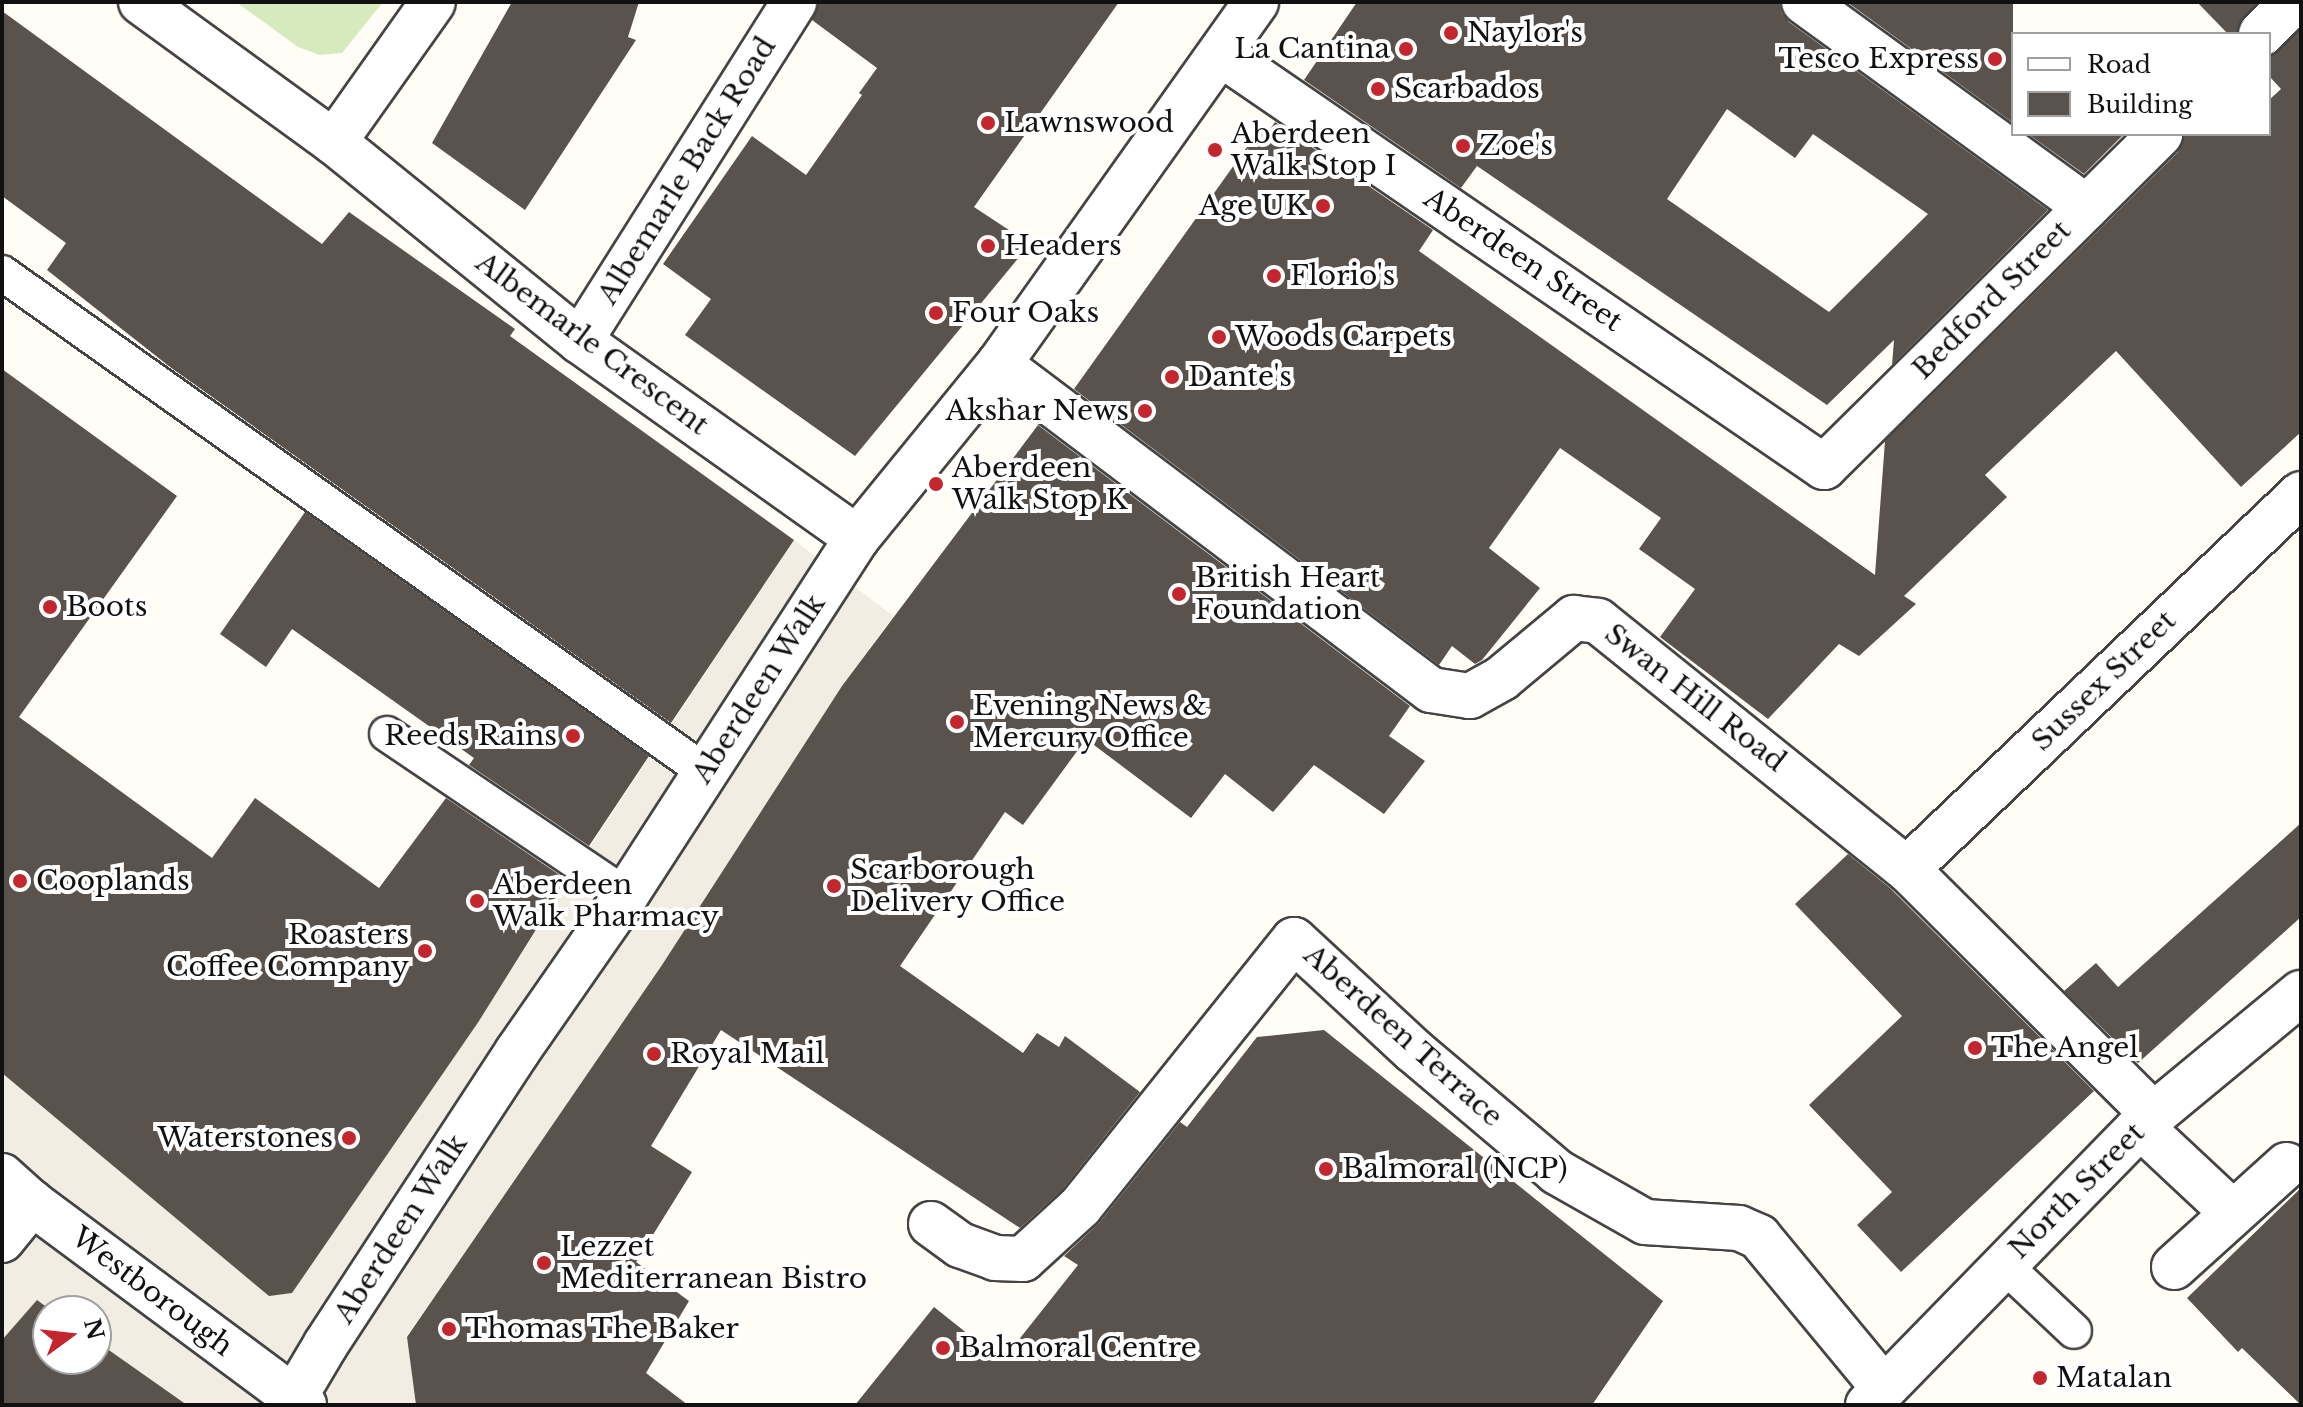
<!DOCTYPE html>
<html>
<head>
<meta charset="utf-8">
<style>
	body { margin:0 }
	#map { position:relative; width:2303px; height:1407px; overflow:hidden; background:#fffdf5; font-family:"Libre Baskerville",serif }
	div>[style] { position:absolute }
	.green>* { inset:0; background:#d5ebbd }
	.plaza>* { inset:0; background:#f1ede2 }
	.building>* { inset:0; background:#5a524d }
	.roads { filter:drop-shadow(2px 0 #444) drop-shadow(-2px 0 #444) drop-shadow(0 2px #444) drop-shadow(0 -2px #444) }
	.service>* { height:34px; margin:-17px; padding:0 17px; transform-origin:17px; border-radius:17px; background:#fff }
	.pedestrian>* { height:44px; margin:-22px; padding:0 22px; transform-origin:22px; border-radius:22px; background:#fff }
	.minor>* { height:44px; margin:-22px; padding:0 22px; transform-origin:22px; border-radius:22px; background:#fff }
	.dots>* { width:22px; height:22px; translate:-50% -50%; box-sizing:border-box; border:4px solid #fff; border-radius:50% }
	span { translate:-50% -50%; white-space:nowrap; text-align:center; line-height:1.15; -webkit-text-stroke:8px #fff; paint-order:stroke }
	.poi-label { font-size:28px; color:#111 }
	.left { translate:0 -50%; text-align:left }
	.right { translate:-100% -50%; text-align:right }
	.street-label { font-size:28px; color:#111 }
	.frame { position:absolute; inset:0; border:4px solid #111; pointer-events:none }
	.legend { position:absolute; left:2011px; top:32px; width:260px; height:104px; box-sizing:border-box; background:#fff; border:2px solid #a0a0a0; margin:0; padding:10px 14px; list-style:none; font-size:24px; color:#111 }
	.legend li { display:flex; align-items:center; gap:16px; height:40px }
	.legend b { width:40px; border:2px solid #a0a0a0 }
	.north { position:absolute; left:32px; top:1295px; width:80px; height:80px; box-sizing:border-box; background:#fff; border:2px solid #a0a0a0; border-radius:50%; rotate:75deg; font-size:22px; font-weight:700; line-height:32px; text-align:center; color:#111 }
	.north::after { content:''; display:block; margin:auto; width:28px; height:36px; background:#c4262e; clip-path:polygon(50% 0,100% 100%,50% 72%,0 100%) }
</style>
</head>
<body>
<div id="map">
	<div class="green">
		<div style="clip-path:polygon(236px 2px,383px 2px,342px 53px,320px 55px,298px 47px)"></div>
	</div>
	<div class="plaza">
		<div style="clip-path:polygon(794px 540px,893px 616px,839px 691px,655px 976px,407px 1336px,416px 1405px,187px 1405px,96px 1341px,96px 1311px,52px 1311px,37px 1301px,2px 1340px,2px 1073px,269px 1295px,479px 1020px,595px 839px)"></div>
	</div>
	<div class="building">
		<div style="clip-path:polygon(512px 2px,639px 2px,628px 37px,636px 40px,525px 210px,432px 143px)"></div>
		<div style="clip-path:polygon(819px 2px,1119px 2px,974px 207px,1030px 244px,855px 456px,685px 335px,711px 299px,663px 264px,752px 136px,806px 175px,862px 95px,859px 93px,877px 68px,812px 20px)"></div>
		<div style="clip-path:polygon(evenodd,1357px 2px,1779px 2px,1782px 13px,1789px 22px,2048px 210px,1892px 365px,1894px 340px,1827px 405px,1477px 166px,1461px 188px,1304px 80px,1357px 2px,1727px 109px,1795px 158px,1813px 134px,1928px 214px,1829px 312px,1667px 199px,1727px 109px)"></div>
		<div style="clip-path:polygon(1847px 2px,2013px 2px,2013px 123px)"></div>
		<div style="clip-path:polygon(2197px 2px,2258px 2px,2243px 17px,2237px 34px,2228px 34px)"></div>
		<div style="clip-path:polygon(2px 11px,322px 244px,349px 212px,515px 329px,510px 336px,794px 540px,671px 723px,170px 367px,47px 270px,66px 243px,2px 196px)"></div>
		<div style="clip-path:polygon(2301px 29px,2301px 432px,2241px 487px,2116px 351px,1985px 475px,2007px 497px,1904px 596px,1916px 604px,1859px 656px,1839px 644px,1768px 719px,1660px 637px,1695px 589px,1639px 549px,1661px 518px,1560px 448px,1489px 548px,1540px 588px,1482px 660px,1475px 664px,1452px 646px,1439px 665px,1074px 389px,1262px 126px,1269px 131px,1275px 122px,1433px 230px,1419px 251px,1875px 575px,1885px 441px,2178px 152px,2184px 134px,2269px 134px,2269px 100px,2281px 89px,2269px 76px,2269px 57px)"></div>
		<div style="clip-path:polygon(2028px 134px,2124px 134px,2084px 174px)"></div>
		<div style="clip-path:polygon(2px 369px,177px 496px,19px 717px,212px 858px,255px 798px,379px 888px,446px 798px,567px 880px,479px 1021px,292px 1293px,269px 1296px,2px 1073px)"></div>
		<div style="clip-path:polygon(1038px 425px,1410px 706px,1389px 736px,1425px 761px,1384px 814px,1314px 765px,1273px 812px,1225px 774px,1191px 818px,1086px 739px,1023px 825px,1005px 812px,900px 966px,1023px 1053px,1037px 1033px,1059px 1047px,1065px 1036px,1140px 1092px,1062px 1190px,1020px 1228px,721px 1030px,651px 1146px,692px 1172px,636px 1262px,689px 1301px,646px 1373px,688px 1405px,416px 1405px,407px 1337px,662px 965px,842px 686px)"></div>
		<div style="clip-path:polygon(305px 512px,649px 756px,589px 846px,469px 765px,474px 758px,292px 629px,266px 667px,220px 634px)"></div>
		<div style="clip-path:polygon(2301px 823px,2301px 917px,2138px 1063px,2064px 991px,2096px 963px,2118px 987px)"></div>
		<div style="clip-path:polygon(1848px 854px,1890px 888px,2094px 1091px,1901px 1272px,1857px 1225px,1892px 1192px,1809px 1105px,1902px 1016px,1795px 904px)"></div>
		<div style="clip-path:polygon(1324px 1030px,1663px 1301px,1592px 1405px,855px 1405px,934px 1307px,1002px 1361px,1078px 1265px,1064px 1256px,1099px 1223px,1180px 1122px,1187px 1127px,1257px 1037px)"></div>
		<div style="clip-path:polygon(2301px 1188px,2301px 1405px,2242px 1348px,2238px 1352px,2187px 1298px)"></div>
		<div style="clip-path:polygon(37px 1300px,52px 1311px,48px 1311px,48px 1359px,96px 1359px,96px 1341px,187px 1405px,2px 1405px,2px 1340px)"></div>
	</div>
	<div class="roads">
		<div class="service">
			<div style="left:2px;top:273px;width:861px;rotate:35.35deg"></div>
			<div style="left:387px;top:734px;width:288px;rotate:34deg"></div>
			<div style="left:2004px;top:1265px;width:96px;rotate:43.3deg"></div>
		</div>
		<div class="pedestrian">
			<div style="left:2px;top:1176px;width:40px;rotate:42deg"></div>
			<div style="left:32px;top:1203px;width:339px;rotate:36.6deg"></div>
			<div style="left:2px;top:1240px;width:48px;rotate:-51deg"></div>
			<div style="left:294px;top:1398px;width:63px;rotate:-59.3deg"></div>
			<div style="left:326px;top:1344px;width:349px;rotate:-56.8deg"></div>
			<div style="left:517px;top:1052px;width:191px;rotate:-55.2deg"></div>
			<div style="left:626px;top:895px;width:425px;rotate:-57.1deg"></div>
		</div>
		<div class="minor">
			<div style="left:141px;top:2px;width:238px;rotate:36deg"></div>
			<div style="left:334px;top:142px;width:316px;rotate:39deg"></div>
			<div style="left:580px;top:341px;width:340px;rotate:35.4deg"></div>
			<div style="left:857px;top:538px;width:225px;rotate:-50.8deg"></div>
			<div style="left:999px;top:364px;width:444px;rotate:-54.6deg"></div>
			<div style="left:1804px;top:2px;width:349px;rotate:36deg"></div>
			<div style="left:2261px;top:34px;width:45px;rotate:-45deg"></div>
			<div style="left:1221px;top:54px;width:731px;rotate:34.41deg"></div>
			<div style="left:1824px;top:467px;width:473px;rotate:-44.7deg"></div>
			<div style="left:334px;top:142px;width:171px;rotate:-54.7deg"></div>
			<div style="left:580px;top:341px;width:401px;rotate:-57.7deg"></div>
			<div style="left:999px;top:364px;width:541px;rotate:37.04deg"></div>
			<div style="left:1431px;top:690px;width:39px;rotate:9deg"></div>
			<div style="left:1470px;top:696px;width:37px;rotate:-29deg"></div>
			<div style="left:1502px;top:678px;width:94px;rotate:-39.8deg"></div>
			<div style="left:1574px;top:618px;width:24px;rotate:7deg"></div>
			<div style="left:1598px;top:621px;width:396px;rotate:38.8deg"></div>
			<div style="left:1907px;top:869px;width:347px;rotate:44.9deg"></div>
			<div style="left:1907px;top:869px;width:544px;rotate:-43.58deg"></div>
			<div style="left:2140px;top:1126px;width:127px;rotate:43.1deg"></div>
			<div style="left:931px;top:1224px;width:36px;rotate:36deg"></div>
			<div style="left:960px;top:1245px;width:37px;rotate:20deg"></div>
			<div style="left:995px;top:1258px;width:28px;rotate:2deg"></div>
			<div style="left:1023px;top:1259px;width:77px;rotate:-42.4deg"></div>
			<div style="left:1080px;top:1207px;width:342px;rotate:-51.3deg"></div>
			<div style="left:1294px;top:940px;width:163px;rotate:42.8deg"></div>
			<div style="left:1414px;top:1051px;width:187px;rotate:40.2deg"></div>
			<div style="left:1557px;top:1172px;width:101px;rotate:29.6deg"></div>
			<div style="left:1645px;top:1222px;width:94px;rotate:3.7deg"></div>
			<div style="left:1739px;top:1228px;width:22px;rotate:24deg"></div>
			<div style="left:1759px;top:1237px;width:196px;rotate:50.4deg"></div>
			<div style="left:2174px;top:1267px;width:152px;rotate:-42.1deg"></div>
			<div style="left:1868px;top:1405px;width:390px;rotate:-45.7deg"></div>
			<div style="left:2140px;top:1126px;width:209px;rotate:-39.6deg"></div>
		</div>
	</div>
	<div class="dots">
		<div style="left:1451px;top:33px;background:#c4262e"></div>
		<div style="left:1406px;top:49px;background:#c4262e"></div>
		<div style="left:1995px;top:59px;background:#c4262e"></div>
		<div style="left:1378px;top:89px;background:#c4262e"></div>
		<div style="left:988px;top:123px;background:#c4262e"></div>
		<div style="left:1463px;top:146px;background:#c4262e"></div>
		<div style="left:1215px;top:150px;background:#c4262e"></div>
		<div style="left:1323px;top:206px;background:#c4262e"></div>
		<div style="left:988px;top:246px;background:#c4262e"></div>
		<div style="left:1274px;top:276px;background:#c4262e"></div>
		<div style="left:936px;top:313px;background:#c4262e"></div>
		<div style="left:1219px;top:337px;background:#c4262e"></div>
		<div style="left:1172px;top:377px;background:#c4262e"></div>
		<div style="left:1145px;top:411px;background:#c4262e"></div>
		<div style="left:936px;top:484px;background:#c4262e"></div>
		<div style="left:1179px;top:594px;background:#c4262e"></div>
		<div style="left:50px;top:607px;background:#c4262e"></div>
		<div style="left:957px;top:722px;background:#c4262e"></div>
		<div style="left:573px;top:736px;background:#c4262e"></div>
		<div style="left:20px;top:881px;background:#c4262e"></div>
		<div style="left:834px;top:886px;background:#c4262e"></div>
		<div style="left:477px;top:901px;background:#c4262e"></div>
		<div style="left:425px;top:951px;background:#c4262e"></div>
		<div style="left:1975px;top:1048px;background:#c4262e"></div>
		<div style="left:654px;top:1054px;background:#c4262e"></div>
		<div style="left:349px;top:1138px;background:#c4262e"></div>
		<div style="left:1326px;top:1169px;background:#c4262e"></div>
		<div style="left:544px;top:1263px;background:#c4262e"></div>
		<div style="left:449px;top:1329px;background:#c4262e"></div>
		<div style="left:943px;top:1348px;background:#c4262e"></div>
		<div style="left:2040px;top:1378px;background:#c4262e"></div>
	</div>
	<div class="poi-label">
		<span class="left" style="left:1467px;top:33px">Naylor's</span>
		<span class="right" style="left:1390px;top:49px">La Cantina</span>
		<span class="right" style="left:1979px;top:59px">Tesco Express</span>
		<span class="left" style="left:1394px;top:89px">Scarbados</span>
		<span class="left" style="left:1004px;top:123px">Lawnswood</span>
		<span class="left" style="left:1231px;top:150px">Aberdeen<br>Walk Stop I</span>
		<span class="left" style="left:1479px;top:146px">Zoe's</span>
		<span class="right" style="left:1307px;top:206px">Age UK</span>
		<span class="left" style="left:1004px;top:246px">Headers</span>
		<span class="left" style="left:1290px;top:276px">Florio's</span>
		<span class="left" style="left:952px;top:313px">Four Oaks</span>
		<span class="left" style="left:1235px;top:337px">Woods Carpets</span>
		<span class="left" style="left:1188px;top:377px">Dante's</span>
		<span class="right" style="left:1129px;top:411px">Akshar News</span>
		<span class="left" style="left:952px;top:484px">Aberdeen<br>Walk Stop K</span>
		<span class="left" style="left:1195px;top:594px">British Heart<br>Foundation</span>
		<span class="left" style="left:66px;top:607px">Boots</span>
		<span class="left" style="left:973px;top:722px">Evening News &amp;<br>Mercury Office</span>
		<span class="right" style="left:557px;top:736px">Reeds Rains</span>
		<span class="left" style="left:850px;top:886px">Scarborough<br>Delivery Office</span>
		<span class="left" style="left:36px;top:881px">Cooplands</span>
		<span class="left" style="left:493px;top:901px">Aberdeen<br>Walk Pharmacy</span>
		<span class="right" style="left:409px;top:951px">Roasters<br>Coffee Company</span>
		<span class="left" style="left:1991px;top:1048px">The Angel</span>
		<span class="left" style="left:670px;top:1054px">Royal Mail</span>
		<span class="right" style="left:333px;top:1138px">Waterstones</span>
		<span class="left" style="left:1342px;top:1169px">Balmoral (NCP)</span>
		<span class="left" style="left:560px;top:1263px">Lezzet<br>Mediterranean Bistro</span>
		<span class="left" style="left:465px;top:1329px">Thomas The Baker</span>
		<span class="left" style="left:959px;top:1348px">Balmoral Centre</span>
		<span class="left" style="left:2056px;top:1378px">Matalan</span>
	</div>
	<div class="street-label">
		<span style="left:687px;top:171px;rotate:-58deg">Albemarle Back Road</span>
		<span style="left:1523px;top:260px;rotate:34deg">Aberdeen Street</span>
		<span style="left:1992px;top:300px;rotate:-45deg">Bedford Street</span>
		<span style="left:592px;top:344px;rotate:37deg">Albemarle Crescent</span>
		<span style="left:2104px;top:681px;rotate:-44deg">Sussex Street</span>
		<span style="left:759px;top:689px;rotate:-57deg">Aberdeen Walk</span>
		<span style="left:1695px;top:698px;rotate:38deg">Swan Hill Road</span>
		<span style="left:1403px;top:1036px;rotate:42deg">Aberdeen Terrace</span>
		<span style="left:2077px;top:1191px;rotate:-45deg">North Street</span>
		<span style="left:401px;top:1229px;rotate:-57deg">Aberdeen Walk</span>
		<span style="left:152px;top:1292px;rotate:37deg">Westborough</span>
	</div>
	<div class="frame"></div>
	<ul class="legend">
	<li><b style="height:10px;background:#fff"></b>Road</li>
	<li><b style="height:22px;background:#5a524d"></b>Building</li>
	</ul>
	<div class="north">N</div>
</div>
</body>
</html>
